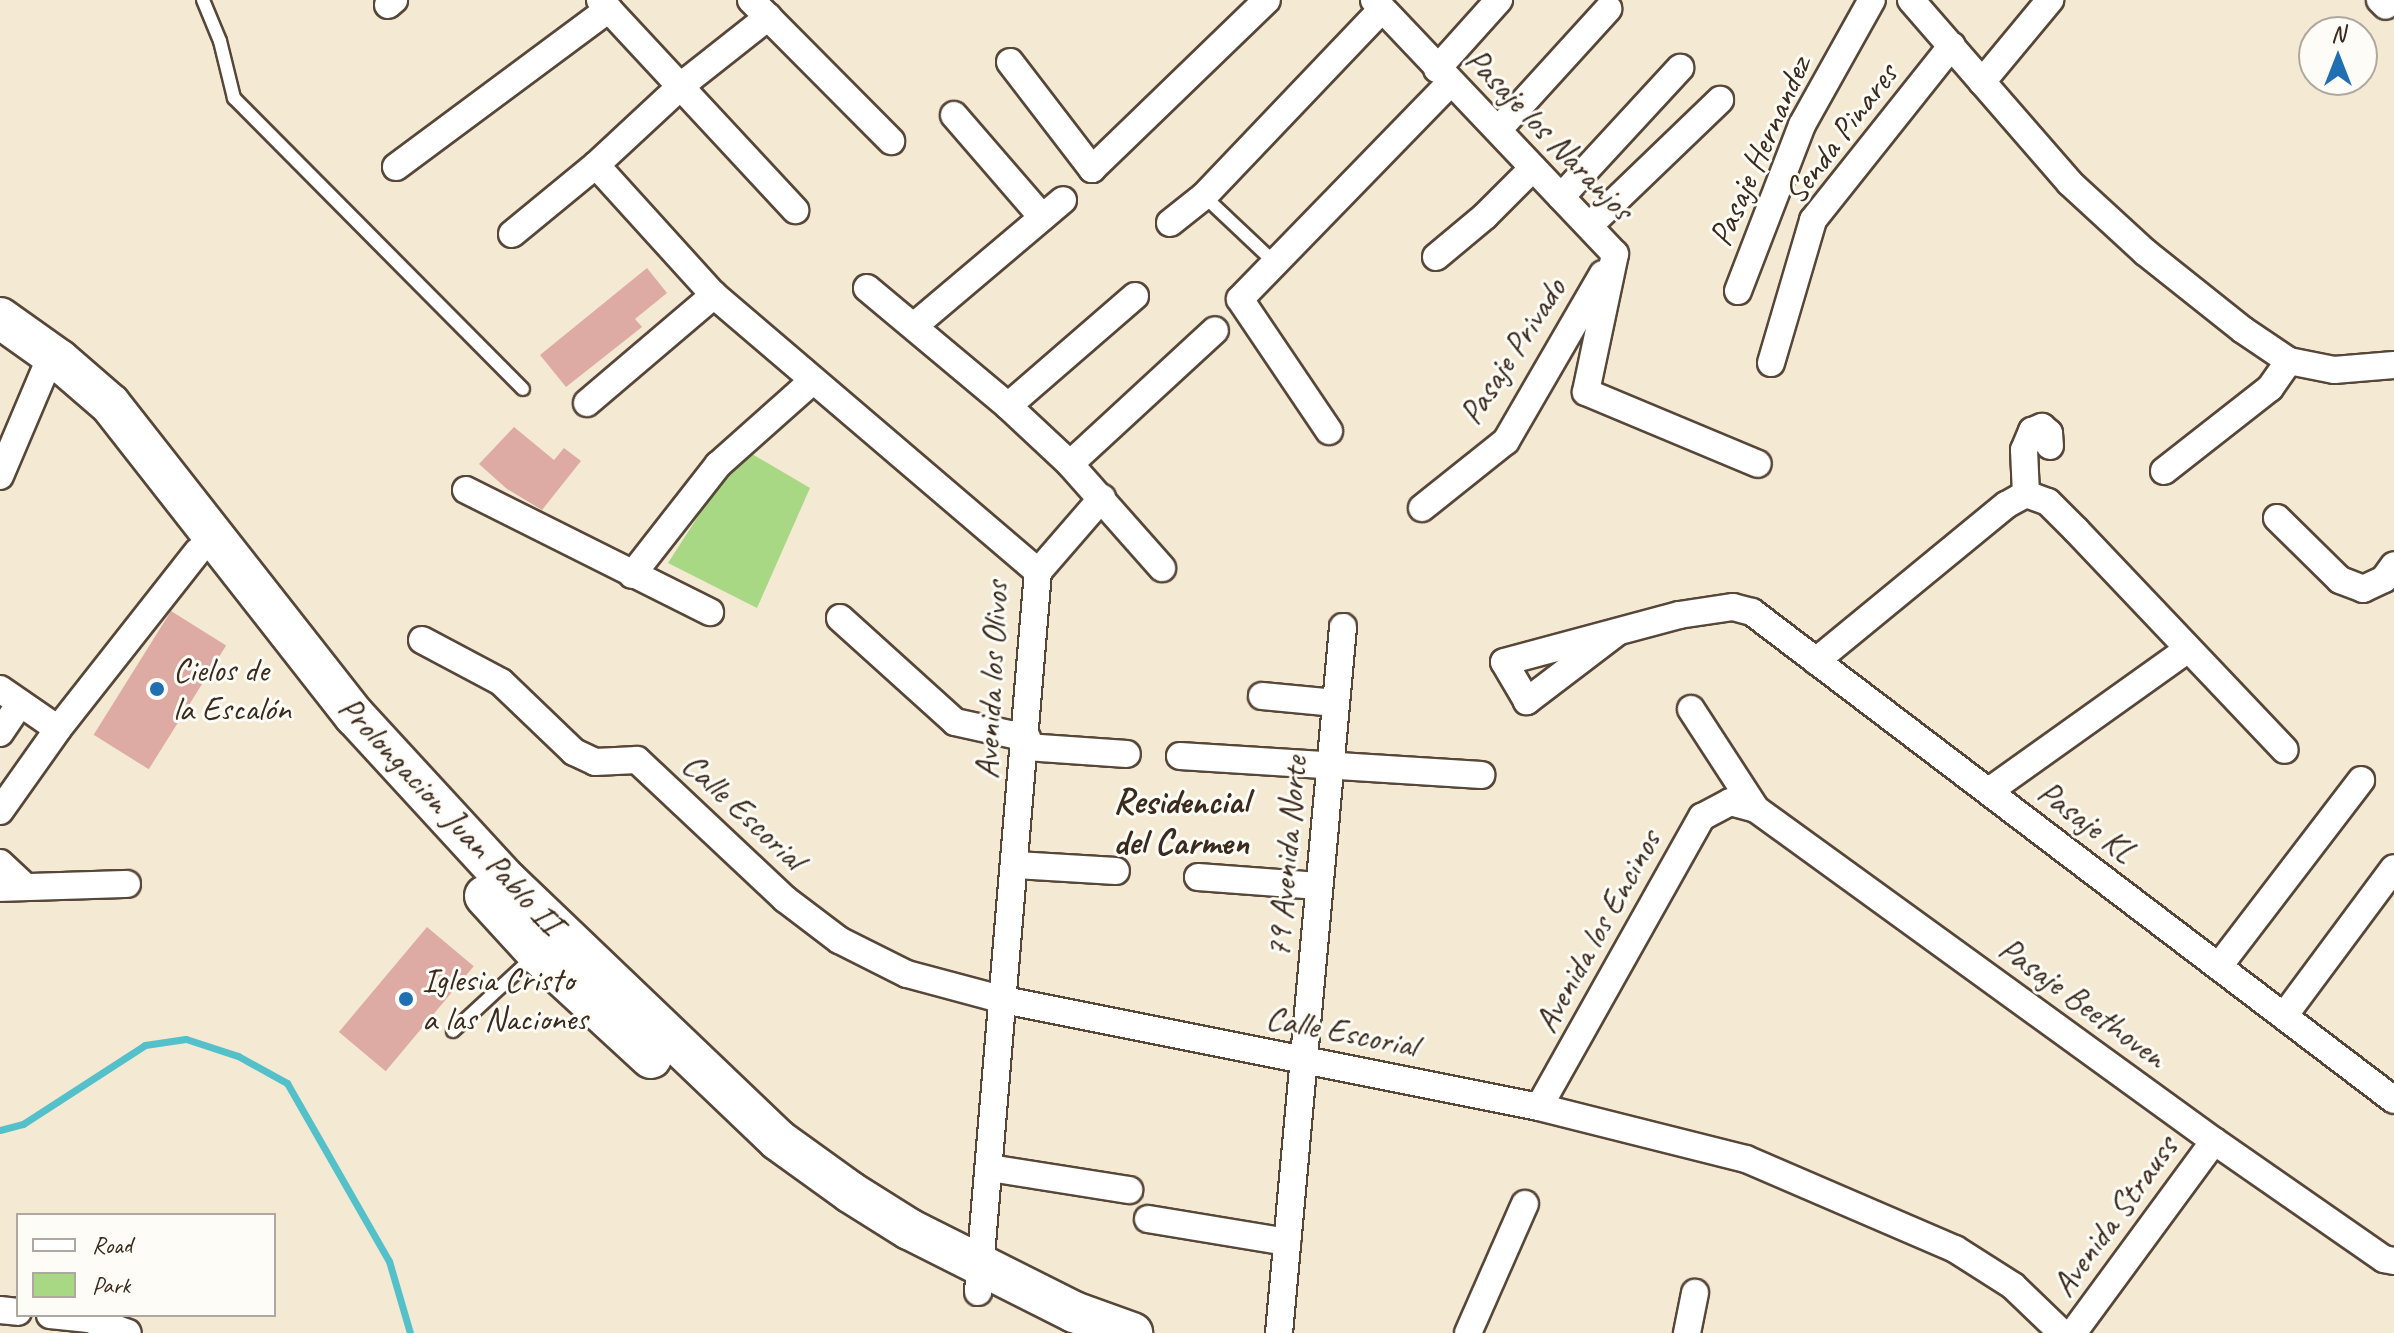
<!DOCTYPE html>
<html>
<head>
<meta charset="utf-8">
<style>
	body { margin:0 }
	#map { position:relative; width:2394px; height:1333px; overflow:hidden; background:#f4e9d2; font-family:Caveat,sans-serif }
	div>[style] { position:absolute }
	.green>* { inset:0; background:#a9d885 }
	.stream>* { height:7px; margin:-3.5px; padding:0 3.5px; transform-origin:3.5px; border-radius:3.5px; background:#53c0ca }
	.building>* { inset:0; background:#deaba4; transform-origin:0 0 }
	.roads { filter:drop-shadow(2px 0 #574739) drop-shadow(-2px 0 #574739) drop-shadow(0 2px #574739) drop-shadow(0 -2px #574739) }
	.lane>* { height:12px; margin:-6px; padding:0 6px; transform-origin:6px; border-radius:6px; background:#fff }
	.street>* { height:26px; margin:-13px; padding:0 13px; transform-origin:13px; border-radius:13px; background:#fff }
	.primary>* { height:40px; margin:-20px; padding:0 20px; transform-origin:20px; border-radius:20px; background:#fff }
	.dots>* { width:22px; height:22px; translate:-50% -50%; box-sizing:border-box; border:4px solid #fdfcf7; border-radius:50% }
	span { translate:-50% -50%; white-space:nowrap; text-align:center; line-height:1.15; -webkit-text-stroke:6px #fdfcf7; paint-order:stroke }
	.street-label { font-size:34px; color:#3b2a1e }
	.poi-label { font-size:34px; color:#3b2a1e }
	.left { translate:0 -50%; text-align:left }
	.neighbourhood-label { font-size:36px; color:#3b2a1e; font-weight:700 }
	.legend { position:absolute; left:16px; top:1213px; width:260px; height:104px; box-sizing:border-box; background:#fdfcf7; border:2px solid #afa8a0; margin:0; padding:10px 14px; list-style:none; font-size:24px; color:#3b2a1e }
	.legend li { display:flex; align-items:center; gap:16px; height:40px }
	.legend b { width:40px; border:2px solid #afa8a0 }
	.north { position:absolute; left:2298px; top:16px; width:80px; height:80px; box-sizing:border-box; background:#fdfcf7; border:2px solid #afa8a0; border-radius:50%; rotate:0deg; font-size:22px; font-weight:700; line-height:32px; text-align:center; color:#3b2a1e }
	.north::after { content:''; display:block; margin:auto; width:28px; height:36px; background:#1f6fb2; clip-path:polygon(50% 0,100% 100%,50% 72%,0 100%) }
</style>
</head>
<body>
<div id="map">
	<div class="green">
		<div style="clip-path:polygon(742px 448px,810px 488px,757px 608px,668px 563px)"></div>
	</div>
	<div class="stream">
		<div style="left:0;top:1130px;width:24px;rotate:-15deg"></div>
		<div style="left:23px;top:1124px;width:145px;rotate:-32.9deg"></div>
		<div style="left:145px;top:1045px;width:41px;rotate:-8.3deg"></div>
		<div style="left:186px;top:1039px;width:55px;rotate:18.1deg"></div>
		<div style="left:238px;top:1056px;width:56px;rotate:28.9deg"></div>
		<div style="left:287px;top:1083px;width:205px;rotate:60.2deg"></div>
		<div style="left:389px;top:1261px;width:75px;rotate:73.7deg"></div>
	</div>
	<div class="building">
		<div style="clip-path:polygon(647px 268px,667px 293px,635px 319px,642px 327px,566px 387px,540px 355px)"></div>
		<div style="clip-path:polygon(514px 427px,554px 460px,564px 448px,581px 461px,542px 510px,507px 489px,479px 464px)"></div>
		<div style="left:171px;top:611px;width:65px;height:146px;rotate:32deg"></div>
		<div style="left:427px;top:927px;width:61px;height:137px;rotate:40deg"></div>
	</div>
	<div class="roads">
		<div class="lane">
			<div style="left:203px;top:0;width:44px;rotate:67.5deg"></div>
			<div style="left:220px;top:41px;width:59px;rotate:76.2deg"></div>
			<div style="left:234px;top:98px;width:410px;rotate:45.2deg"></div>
			<div style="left:1204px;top:196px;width:98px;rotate:43.3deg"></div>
			<div style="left:453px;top:1031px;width:108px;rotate:-42.7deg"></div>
		</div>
		<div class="street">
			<div style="left:600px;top:0;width:287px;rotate:47.1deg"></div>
			<div style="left:751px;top:0;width:199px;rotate:45.2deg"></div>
			<div style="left:1374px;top:0;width:350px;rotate:46.5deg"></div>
			<div style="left:1911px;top:0;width:242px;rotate:49deg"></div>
			<div style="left:2070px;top:183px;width:102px;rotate:42.6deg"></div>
			<div style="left:2145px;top:252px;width:125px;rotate:38.5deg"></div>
			<div style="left:2243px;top:330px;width:55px;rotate:34deg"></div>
			<div style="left:2289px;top:361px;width:46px;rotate:11.3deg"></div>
			<div style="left:2334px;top:370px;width:60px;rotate:-4.8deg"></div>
			<div style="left:2380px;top:0;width:8px;rotate:45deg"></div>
			<div style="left:388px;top:5px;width:8px;rotate:-40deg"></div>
			<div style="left:1010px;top:62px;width:135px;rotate:52.5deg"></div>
			<div style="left:1092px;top:169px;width:243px;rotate:-44deg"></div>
			<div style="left:1437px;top:69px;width:93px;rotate:-48.1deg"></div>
			<div style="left:1982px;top:82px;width:107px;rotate:-50.3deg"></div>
			<div style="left:954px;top:115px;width:135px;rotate:49.2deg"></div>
			<div style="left:1498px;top:130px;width:164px;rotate:-47.7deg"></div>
			<div style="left:596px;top:165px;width:176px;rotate:47.8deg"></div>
			<div style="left:714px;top:295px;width:426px;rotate:40.5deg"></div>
			<div style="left:396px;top:167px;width:265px;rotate:-36.6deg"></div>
			<div style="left:1561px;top:197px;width:176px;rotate:-47.3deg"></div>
			<div style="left:1170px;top:223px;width:43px;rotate:-38.5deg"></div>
			<div style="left:1204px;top:196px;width:258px;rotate:-46.4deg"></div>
			<div style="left:1589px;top:226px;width:182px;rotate:-43.9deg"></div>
			<div style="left:512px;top:234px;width:109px;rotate:-39.4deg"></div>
			<div style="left:596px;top:165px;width:117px;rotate:-42.9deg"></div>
			<div style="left:682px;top:85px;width:110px;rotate:-38.3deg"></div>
			<div style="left:1615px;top:254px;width:141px;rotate:101.9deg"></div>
			<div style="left:1586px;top:392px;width:186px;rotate:22.7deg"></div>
			<div style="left:1436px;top:257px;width:64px;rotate:-39.9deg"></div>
			<div style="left:1485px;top:216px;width:68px;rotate:-45deg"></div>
			<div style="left:867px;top:288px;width:184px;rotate:39.9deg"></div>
			<div style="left:1008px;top:406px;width:85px;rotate:43.1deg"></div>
			<div style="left:1070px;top:464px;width:139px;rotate:48.5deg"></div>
			<div style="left:1738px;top:291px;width:178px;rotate:-68.9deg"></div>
			<div style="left:1802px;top:125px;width:143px;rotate:-60.8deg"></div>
			<div style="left:914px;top:326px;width:195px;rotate:-40.2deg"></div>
			<div style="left:1771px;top:363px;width:149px;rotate:-73.6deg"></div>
			<div style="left:1813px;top:220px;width:223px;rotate:-51.5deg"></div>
			<div style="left:587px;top:403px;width:167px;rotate:-40.4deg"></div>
			<div style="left:1008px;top:406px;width:168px;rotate:-40.9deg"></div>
			<div style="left:1329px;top:431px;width:159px;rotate:-124deg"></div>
			<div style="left:1240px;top:299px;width:301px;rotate:-45.8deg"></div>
			<div style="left:1070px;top:464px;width:197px;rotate:-42.7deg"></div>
			<div style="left:2164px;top:471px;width:135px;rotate:-38.1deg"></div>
			<div style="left:2270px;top:388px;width:33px;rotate:-55deg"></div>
			<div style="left:0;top:476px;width:115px;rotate:-67deg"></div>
			<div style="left:466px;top:490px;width:273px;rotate:26.6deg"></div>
			<div style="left:2026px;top:494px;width:23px;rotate:20deg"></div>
			<div style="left:2048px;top:502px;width:40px;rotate:45deg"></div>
			<div style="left:2076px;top:530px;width:303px;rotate:46.5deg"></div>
			<div style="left:2026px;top:494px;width:44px;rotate:-92.6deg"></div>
			<div style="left:2024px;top:450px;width:21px;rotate:-67deg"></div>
			<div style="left:2032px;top:431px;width:11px;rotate:-22deg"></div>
			<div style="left:2042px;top:427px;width:9px;rotate:41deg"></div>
			<div style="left:2049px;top:433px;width:13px;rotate:86deg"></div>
			<div style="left:1422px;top:508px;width:107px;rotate:-38.6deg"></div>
			<div style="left:1506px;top:441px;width:193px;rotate:-59.9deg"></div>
			<div style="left:2277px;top:518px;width:88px;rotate:44.5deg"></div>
			<div style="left:2340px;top:580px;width:25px;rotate:21deg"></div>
			<div style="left:2363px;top:589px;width:23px;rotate:-25deg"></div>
			<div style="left:2384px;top:579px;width:17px;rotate:-54deg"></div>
			<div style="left:1038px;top:572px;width:98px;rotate:-49.1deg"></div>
			<div style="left:632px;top:575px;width:140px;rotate:-52deg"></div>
			<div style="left:718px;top:465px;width:125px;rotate:-41.7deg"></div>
			<div style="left:840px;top:618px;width:155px;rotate:42.1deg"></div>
			<div style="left:955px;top:722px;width:74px;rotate:12.5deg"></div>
			<div style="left:1615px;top:634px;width:111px;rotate:142.7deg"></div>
			<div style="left:1527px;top:701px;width:45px;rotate:-120.5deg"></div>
			<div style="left:1504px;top:662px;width:181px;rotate:-15deg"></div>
			<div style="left:1679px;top:615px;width:55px;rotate:-8.4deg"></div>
			<div style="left:1733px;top:607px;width:20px;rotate:15deg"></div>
			<div style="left:1752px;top:612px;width:806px;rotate:37.24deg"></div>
			<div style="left:422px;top:640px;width:89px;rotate:28deg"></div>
			<div style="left:501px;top:682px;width:101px;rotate:43.8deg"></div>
			<div style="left:574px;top:752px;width:23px;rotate:25deg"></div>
			<div style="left:595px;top:762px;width:42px;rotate:-2.7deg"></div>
			<div style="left:637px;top:760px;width:203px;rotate:43.2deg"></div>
			<div style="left:785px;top:899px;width:68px;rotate:37.2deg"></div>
			<div style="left:839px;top:940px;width:76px;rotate:26.6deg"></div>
			<div style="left:907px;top:974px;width:100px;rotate:15deg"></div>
			<div style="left:1004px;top:1000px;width:546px;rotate:11.31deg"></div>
			<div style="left:1539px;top:1107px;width:213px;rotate:14.1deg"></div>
			<div style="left:1746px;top:1159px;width:228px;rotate:23.3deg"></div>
			<div style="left:1955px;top:1249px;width:69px;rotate:32.5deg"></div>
			<div style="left:2013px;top:1286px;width:68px;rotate:43.8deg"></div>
			<div style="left:1816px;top:661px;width:246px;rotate:-39.4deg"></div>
			<div style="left:2006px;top:505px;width:23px;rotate:-29deg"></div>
			<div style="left:0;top:689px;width:70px;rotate:34.6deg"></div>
			<div style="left:1262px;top:696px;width:74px;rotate:5.4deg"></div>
			<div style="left:1691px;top:709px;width:119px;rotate:57deg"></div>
			<div style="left:0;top:733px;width:36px;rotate:-56deg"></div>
			<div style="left:1026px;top:747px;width:101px;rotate:4deg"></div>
			<div style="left:1180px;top:756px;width:302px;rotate:3.6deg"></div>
			<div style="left:1989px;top:791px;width:243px;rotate:-35.5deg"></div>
			<div style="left:0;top:811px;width:100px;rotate:-54.7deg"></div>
			<div style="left:58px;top:729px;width:226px;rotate:-51.8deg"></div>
			<div style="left:0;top:863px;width:34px;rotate:43deg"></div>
			<div style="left:1016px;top:865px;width:100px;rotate:3.4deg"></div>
			<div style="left:1198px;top:877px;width:121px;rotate:4.3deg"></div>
			<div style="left:0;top:888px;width:127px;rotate:-1.8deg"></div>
			<div style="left:2219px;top:966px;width:234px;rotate:-52.6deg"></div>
			<div style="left:2284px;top:1016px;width:184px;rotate:-53.4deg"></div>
			<div style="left:1539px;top:1107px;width:333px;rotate:-60.7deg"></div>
			<div style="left:1702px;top:817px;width:32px;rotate:-28deg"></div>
			<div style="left:1730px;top:802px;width:27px;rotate:15deg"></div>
			<div style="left:1756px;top:809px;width:566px;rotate:35.94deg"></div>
			<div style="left:2214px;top:1141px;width:207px;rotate:34.8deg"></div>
			<div style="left:2384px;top:1259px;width:10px;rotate:11deg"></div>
			<div style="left:990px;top:1168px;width:141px;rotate:9deg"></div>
			<div style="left:1148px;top:1219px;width:141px;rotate:9.4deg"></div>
			<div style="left:978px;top:1292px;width:722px;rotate:-85.24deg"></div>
			<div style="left:0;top:1310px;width:18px;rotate:6deg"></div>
			<div style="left:50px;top:1315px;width:39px;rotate:6deg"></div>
			<div style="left:89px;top:1319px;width:41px;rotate:19.7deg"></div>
			<div style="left:1279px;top:1333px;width:709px;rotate:-84.82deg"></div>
			<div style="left:1468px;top:1333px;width:141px;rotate:-66.2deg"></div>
			<div style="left:1687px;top:1333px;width:41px;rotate:-78.7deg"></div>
			<div style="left:2073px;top:1333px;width:238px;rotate:-53.7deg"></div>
		</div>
		<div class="primary">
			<div style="left:0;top:318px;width:72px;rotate:35.4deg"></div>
			<div style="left:59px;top:360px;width:67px;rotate:40.8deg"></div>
			<div style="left:110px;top:404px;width:397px;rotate:51.9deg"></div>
			<div style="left:355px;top:716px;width:223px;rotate:47.4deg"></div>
			<div style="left:506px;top:880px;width:376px;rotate:43.7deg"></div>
			<div style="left:778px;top:1140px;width:89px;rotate:35.8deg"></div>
			<div style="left:850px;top:1192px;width:70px;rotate:32.1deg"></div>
			<div style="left:909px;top:1229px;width:185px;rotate:26.7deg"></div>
			<div style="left:1074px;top:1312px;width:62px;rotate:19.9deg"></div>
			<div style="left:485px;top:896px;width:77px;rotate:47.6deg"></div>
			<div style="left:537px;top:953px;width:155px;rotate:42.6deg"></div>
		</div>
	</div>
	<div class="dots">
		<div style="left:157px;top:689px;background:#1f6fb2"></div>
		<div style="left:406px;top:999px;background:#1f6fb2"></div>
	</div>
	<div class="street-label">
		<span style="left:1840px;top:133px;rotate:-53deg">Senda Pinares</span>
		<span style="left:1550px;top:134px;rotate:46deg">Pasaje los Naranjos</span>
		<span style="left:1759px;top:151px;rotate:-66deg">Pasaje Hernandez</span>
		<span style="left:1512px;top:351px;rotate:-57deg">Pasaje Privado</span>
		<span style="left:991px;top:680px;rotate:-87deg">Avenida los Olivos</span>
		<span style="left:744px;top:811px;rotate:43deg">Calle Escorial</span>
		<span style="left:451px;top:815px;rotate:47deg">Prolongacion Juan Pablo II</span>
		<span style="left:2087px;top:821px;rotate:37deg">Pasaje KL</span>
		<span style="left:1286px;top:857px;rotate:-85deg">79 Avenida Norte</span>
		<span style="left:1597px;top:931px;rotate:-61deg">Avenida los Encinos</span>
		<span style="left:2083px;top:1002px;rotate:36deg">Pasaje Beethoven</span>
		<span style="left:1342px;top:1031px;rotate:11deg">Calle Escorial</span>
		<span style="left:2114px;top:1216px;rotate:-54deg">Avenida Strauss</span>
	</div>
	<div class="poi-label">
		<span class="left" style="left:173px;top:689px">Cielos de<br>la Escalón</span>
		<span class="left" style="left:422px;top:999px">Iglesia Cristo<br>a las Naciones</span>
	</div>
	<div class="neighbourhood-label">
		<span style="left:1181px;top:822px">Residencial<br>del Carmen</span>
	</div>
	<ul class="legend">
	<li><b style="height:10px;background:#fff"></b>Road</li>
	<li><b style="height:22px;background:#a9d885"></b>Park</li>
	</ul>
	<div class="north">N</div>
</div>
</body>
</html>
